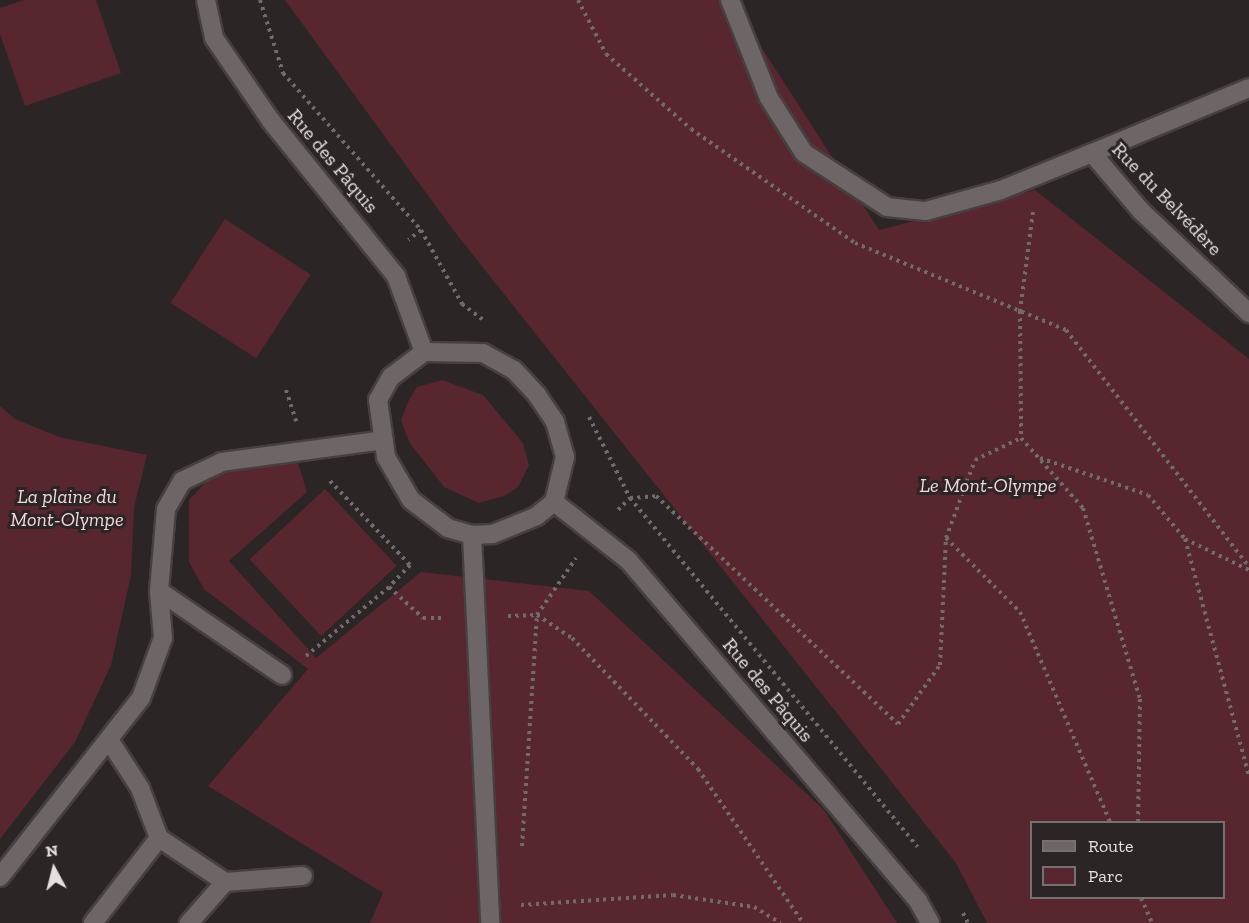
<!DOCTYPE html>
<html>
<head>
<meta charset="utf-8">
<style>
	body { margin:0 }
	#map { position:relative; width:1249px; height:923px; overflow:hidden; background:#2c2526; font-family:"Zilla Slab",serif }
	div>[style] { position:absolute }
	.green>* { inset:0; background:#58262f; transform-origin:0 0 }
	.path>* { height:4px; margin-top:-2px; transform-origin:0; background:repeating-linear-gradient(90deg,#716b6c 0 3px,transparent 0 7.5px) }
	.roads { filter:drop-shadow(2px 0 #464041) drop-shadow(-2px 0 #464041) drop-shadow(0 2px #464041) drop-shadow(0 -2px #464041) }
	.service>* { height:18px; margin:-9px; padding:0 9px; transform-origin:9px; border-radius:9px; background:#6d6566 }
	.minor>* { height:18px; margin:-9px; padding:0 9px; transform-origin:9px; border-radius:9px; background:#6d6566 }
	span { translate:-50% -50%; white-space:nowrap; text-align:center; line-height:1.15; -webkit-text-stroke:6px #2c2526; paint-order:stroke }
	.street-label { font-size:20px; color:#e5e0e0 }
	.park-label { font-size:20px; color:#f2d7d9; font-style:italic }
	.legend { position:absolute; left:1030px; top:821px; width:195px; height:78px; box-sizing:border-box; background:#2c2526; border:2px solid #767070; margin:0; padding:8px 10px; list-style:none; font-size:18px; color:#e5e0e0 }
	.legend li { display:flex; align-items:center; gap:12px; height:30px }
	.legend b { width:30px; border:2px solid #767070 }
	.north { position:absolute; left:24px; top:839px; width:60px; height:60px; -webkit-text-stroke:4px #2c2526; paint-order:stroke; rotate:353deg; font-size:16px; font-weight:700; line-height:24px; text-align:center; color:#e5e0e0 }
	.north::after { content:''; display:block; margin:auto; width:21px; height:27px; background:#e5e0e0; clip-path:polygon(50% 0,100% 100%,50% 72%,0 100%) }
</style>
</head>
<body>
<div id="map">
	<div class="green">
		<div style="clip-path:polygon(24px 0,96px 0,121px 73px,25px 106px,0 34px,0 8px)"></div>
		<div style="clip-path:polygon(evenodd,285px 0,731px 0,879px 230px,1035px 190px,1249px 359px,1249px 923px,987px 923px,956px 863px,454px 231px,285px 0,1032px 822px,1224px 822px,1224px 898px,1032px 898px,1032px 822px)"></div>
		<div style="left:225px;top:219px;width:102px;height:100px;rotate:33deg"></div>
		<div style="clip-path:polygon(442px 380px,483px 395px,523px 443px,529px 465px,518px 487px,504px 496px,479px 503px,444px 487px,409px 442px,401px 420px,408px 402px,417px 387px)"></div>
		<div style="clip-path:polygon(0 406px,15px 419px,59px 437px,147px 455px,134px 507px,131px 575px,111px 665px,75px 742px,0 839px)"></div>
		<div style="clip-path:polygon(267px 463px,298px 463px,307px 492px,229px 561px,316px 658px,421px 572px,589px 591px,824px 810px,897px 923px,370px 923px,383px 893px,208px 786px,308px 669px,204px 589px,189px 562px,189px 500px,210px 477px)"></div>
		<div style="left:325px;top:489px;width:105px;height:103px;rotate:47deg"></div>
	</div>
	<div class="path">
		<div style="left:260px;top:0;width:77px;rotate:72.5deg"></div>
		<div style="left:283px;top:73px;width:209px;rotate:48.7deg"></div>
		<div style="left:421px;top:230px;width:16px;rotate:142deg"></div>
		<div style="left:578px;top:0;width:61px;rotate:62.6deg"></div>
		<div style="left:606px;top:54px;width:113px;rotate:41.4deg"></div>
		<div style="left:691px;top:129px;width:200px;rotate:34.8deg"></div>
		<div style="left:855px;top:243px;width:228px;rotate:22.4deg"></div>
		<div style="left:1066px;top:330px;width:299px;rotate:52.3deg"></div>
		<div style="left:1033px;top:212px;width:100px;rotate:97.5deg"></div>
		<div style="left:1020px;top:311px;width:127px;rotate:89.5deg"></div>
		<div style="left:1021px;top:438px;width:94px;rotate:48.5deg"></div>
		<div style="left:1083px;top:508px;width:199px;rotate:73.4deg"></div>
		<div style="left:1140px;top:699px;width:123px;rotate:90.9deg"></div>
		<div style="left:421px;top:230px;width:85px;rotate:61deg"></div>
		<div style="left:462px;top:304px;width:26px;rotate:37deg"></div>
		<div style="left:286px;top:390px;width:33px;rotate:72deg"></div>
		<div style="left:589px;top:417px;width:91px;rotate:63.2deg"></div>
		<div style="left:630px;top:498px;width:452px;rotate:50.5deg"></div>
		<div style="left:1040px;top:458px;width:114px;rotate:18.9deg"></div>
		<div style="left:1148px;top:495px;width:57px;rotate:49.9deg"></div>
		<div style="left:1185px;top:539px;width:246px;rotate:74.9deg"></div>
		<div style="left:330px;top:481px;width:116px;rotate:46.4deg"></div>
		<div style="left:410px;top:565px;width:30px;rotate:134deg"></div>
		<div style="left:618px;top:510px;width:17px;rotate:-45deg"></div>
		<div style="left:630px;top:498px;width:26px;rotate:-4deg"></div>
		<div style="left:656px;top:496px;width:332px;rotate:43.3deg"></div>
		<div style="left:898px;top:724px;width:72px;rotate:-54.6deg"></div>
		<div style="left:940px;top:665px;width:127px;rotate:-87.3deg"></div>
		<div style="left:946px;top:538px;width:83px;rotate:-69.6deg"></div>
		<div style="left:975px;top:460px;width:51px;rotate:-25.6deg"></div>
		<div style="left:946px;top:538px;width:105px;rotate:45deg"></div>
		<div style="left:1020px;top:612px;width:228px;rotate:66.8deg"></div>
		<div style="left:1185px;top:539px;width:71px;rotate:25.8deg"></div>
		<div style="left:508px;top:616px;width:29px;rotate:-2deg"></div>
		<div style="left:537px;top:615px;width:69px;rotate:-55.6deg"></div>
		<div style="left:306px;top:656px;width:108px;rotate:-39.7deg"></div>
		<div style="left:389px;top:587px;width:46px;rotate:42.4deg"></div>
		<div style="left:423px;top:618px;width:22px"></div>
		<div style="left:522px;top:846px;width:231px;rotate:-86.3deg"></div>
		<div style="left:537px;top:615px;width:42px;rotate:33.3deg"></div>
		<div style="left:572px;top:638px;width:182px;rotate:46.1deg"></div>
		<div style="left:698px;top:769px;width:186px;rotate:55.7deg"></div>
		<div style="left:1141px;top:898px;width:27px;rotate:66deg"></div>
		<div style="left:521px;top:905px;width:152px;rotate:-3.8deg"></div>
		<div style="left:673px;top:895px;width:82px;rotate:8.4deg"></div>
		<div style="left:754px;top:907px;width:31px;rotate:31deg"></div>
		<div style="left:963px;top:913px;width:11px;rotate:63deg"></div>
	</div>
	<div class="roads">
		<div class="service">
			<div style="left:472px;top:535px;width:388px;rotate:87.3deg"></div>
			<div style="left:159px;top:591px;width:149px;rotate:34.3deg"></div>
			<div style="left:111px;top:743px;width:54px;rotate:57.2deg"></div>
			<div style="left:140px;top:788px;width:53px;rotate:69.2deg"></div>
			<div style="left:159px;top:838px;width:79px;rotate:33.7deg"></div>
			<div style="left:225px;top:882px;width:55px;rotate:131.3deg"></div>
			<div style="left:225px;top:882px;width:78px;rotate:-4.4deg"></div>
			<div style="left:93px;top:923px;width:108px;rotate:-52.2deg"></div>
		</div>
		<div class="minor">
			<div style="left:206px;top:0;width:39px;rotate:78deg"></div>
			<div style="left:214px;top:38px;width:101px;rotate:55.5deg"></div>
			<div style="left:271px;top:121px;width:199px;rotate:51.1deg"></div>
			<div style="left:396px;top:276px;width:81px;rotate:69.8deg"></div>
			<div style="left:730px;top:0;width:105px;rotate:68.3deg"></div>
			<div style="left:769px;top:98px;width:65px;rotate:57.5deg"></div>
			<div style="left:804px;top:153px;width:99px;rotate:33deg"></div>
			<div style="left:887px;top:207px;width:39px;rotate:6deg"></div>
			<div style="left:926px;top:211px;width:78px;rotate:-15.6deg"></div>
			<div style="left:1001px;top:190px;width:98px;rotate:-22.1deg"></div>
			<div style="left:1092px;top:153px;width:76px;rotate:49.8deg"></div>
			<div style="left:1141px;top:211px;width:149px;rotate:43.4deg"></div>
			<div style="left:1092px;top:153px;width:170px;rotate:-22.5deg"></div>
			<div style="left:424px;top:352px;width:59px;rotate:1deg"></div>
			<div style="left:483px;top:353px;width:35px;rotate:29deg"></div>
			<div style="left:514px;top:370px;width:34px;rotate:47deg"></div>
			<div style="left:537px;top:395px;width:32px;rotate:56deg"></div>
			<div style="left:555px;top:422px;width:36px;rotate:74deg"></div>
			<div style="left:565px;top:457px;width:46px;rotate:103.7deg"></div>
			<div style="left:554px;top:502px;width:22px;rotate:141deg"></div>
			<div style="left:537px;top:516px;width:48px;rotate:157.8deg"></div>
			<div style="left:493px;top:534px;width:21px;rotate:177deg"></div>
			<div style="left:472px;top:535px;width:25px;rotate:-164deg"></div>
			<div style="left:448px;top:528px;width:46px;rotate:-142.9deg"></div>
			<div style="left:411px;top:500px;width:50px;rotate:-120.2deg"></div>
			<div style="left:386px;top:457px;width:58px;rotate:-98deg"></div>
			<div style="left:378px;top:400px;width:26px;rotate:-61deg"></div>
			<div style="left:391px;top:377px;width:41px;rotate:-37.1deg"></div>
			<div style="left:554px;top:502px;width:94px;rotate:38.1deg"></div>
			<div style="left:628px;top:560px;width:448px;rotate:49.6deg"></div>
			<div style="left:918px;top:901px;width:25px;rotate:61deg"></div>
			<div style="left:0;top:877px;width:228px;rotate:-51.8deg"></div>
			<div style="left:141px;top:698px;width:64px;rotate:-69.9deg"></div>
			<div style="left:163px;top:638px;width:47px;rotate:-94.9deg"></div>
			<div style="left:159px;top:591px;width:82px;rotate:-85.1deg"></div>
			<div style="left:166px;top:509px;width:32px;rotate:-60deg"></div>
			<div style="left:182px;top:481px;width:44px;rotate:-25.4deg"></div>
			<div style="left:222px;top:462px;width:163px;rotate:-7.7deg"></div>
		</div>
	</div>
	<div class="street-label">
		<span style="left:333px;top:161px;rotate:50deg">Rue des Pâquis</span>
		<span style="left:1167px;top:199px;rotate:46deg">Rue du Belvédère</span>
		<span style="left:768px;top:690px;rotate:50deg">Rue des Pâquis</span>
	</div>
	<div class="park-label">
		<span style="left:988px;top:485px">Le Mont-Olympe</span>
		<span style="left:67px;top:508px">La plaine du<br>Mont-Olympe</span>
	</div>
	<ul class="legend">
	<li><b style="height:8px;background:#6d6566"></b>Route</li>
	<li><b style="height:16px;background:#58262f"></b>Parc</li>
	</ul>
	<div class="north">N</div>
</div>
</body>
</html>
